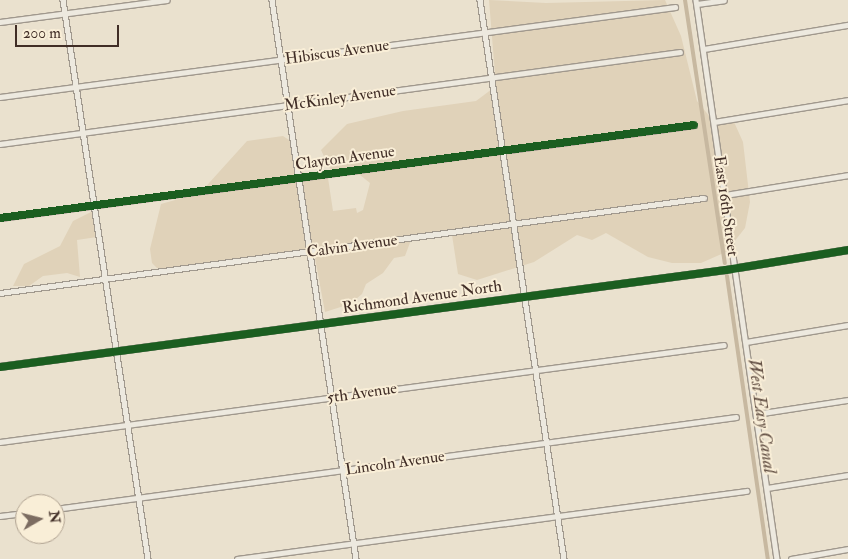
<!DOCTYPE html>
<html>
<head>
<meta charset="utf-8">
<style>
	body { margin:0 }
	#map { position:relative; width:848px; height:559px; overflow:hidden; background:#eae1ce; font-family:"IM FELL Double Pica",serif }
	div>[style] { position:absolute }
	.green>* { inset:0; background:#e0d2b9 }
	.canal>* { height:4px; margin:-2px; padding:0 2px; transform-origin:2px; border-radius:2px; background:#c7b8a0 }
	.roads { filter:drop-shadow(1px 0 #a0988d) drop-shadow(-1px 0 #a0988d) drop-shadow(0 1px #a0988d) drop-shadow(0 -1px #a0988d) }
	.street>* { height:4.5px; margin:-2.25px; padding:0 2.25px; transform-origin:2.25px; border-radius:2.25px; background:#ede9df }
	.secondary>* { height:5.5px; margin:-2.75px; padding:0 2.75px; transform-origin:2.75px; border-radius:2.75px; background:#ede9df }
	.cycleway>* { height:8px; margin:-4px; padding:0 4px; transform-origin:4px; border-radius:4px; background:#1b5e20 }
	span { translate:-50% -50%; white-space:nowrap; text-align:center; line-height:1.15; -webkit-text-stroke:4px #f9eed7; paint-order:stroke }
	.street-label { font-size:16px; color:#402d26 }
	.water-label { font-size:18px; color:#645145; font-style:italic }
	.north { position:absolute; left:15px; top:494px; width:50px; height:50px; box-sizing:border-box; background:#f9eed7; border:1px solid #afa190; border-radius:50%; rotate:82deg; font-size:14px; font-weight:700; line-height:20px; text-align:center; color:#402d26 }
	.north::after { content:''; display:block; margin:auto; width:18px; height:22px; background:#7c6c61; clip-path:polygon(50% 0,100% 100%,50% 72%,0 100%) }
	.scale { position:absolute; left:15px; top:25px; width:104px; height:22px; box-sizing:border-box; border:2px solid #402d26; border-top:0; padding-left:6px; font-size:15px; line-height:18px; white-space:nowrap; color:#402d26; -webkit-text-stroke:4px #f9eed7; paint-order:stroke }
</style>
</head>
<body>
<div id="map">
	<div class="green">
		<div style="clip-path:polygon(489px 0,546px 3px,665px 0,681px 36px,697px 101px,710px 117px,734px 122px,743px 142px,750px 202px,745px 228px,726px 252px,701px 263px,672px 263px,648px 257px,606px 233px,592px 240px,577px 235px,534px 262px,477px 280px,458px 274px,452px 235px,411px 240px,405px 256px,394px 258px,383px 273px,366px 284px,362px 294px,350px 304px,325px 312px,315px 258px,311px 251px,177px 273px,157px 268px,152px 263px,150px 249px,161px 204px,200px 193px,247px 141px,283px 136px,295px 144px,301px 171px,311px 178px,328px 178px,333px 211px,356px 208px,357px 213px,363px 210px,370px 183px,360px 175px,333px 175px,321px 150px,347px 124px,403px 111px,476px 101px,496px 86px)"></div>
		<div style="clip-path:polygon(93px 211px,97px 237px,77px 240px,80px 277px,67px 273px,43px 276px,29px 286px,13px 286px,24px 264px,60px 246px,73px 221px)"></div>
	</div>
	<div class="canal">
		<div style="left:685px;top:0;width:266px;rotate:81.4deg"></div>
		<div style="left:727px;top:276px;width:286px;rotate:81.8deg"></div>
	</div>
	<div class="roads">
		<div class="street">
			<div style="left:63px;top:0;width:565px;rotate:81.35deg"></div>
			<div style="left:272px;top:0;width:565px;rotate:81.45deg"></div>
			<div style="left:480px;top:0;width:565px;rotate:81.45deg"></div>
			<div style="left:696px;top:0;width:565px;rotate:81.76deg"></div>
			<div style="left:697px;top:4px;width:27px;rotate:-8deg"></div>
			<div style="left:0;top:22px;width:168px;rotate:-7.5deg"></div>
			<div style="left:704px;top:49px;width:146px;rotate:-9.5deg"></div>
			<div style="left:0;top:97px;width:681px;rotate:-7.59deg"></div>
			<div style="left:714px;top:122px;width:136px;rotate:-9.3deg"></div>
			<div style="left:0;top:144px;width:686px;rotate:-7.7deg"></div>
			<div style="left:725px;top:195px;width:125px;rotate:-9.2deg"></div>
			<div style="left:0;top:218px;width:700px;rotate:-7.63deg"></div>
			<div style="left:0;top:293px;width:710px;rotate:-7.69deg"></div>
			<div style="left:746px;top:342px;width:103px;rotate:-9.5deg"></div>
			<div style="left:756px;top:414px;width:93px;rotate:-8.7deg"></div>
			<div style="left:0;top:442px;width:730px;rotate:-7.63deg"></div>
			<div style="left:767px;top:488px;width:82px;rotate:-9.1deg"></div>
			<div style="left:55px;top:509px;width:687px;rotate:-7.69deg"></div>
			<div style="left:0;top:516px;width:25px;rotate:-7deg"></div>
			<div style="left:237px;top:559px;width:514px;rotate:-7.61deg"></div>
			<div style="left:791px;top:559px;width:58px;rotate:-10deg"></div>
		</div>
		<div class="secondary">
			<div style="left:0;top:367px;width:732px;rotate:-7.61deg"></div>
			<div style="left:726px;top:270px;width:124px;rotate:-9.3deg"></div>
		</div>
	</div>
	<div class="cycleway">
		<div style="left:0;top:218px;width:700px;rotate:-7.63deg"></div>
		<div style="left:0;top:367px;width:732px;rotate:-7.61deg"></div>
		<div style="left:726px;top:270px;width:124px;rotate:-9.3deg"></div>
	</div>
	<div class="street-label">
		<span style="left:337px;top:52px;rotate:-8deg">Hibiscus Avenue</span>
		<span style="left:340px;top:98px;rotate:-8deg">McKinley Avenue</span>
		<span style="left:345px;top:158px;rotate:-8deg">Clayton Avenue</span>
		<span style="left:726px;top:206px;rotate:82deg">East 16th Street</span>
		<span style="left:352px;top:246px;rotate:-8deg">Calvin Avenue</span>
		<span style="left:422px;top:297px;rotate:-8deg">Richmond Avenue North</span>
		<span style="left:362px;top:393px;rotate:-8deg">5th Avenue</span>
		<span style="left:395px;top:463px;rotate:-8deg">Lincoln Avenue</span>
	</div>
	<div class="water-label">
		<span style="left:761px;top:416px;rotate:82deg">West Easy Canal</span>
	</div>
	<div class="north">N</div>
	<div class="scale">200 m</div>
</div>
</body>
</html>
